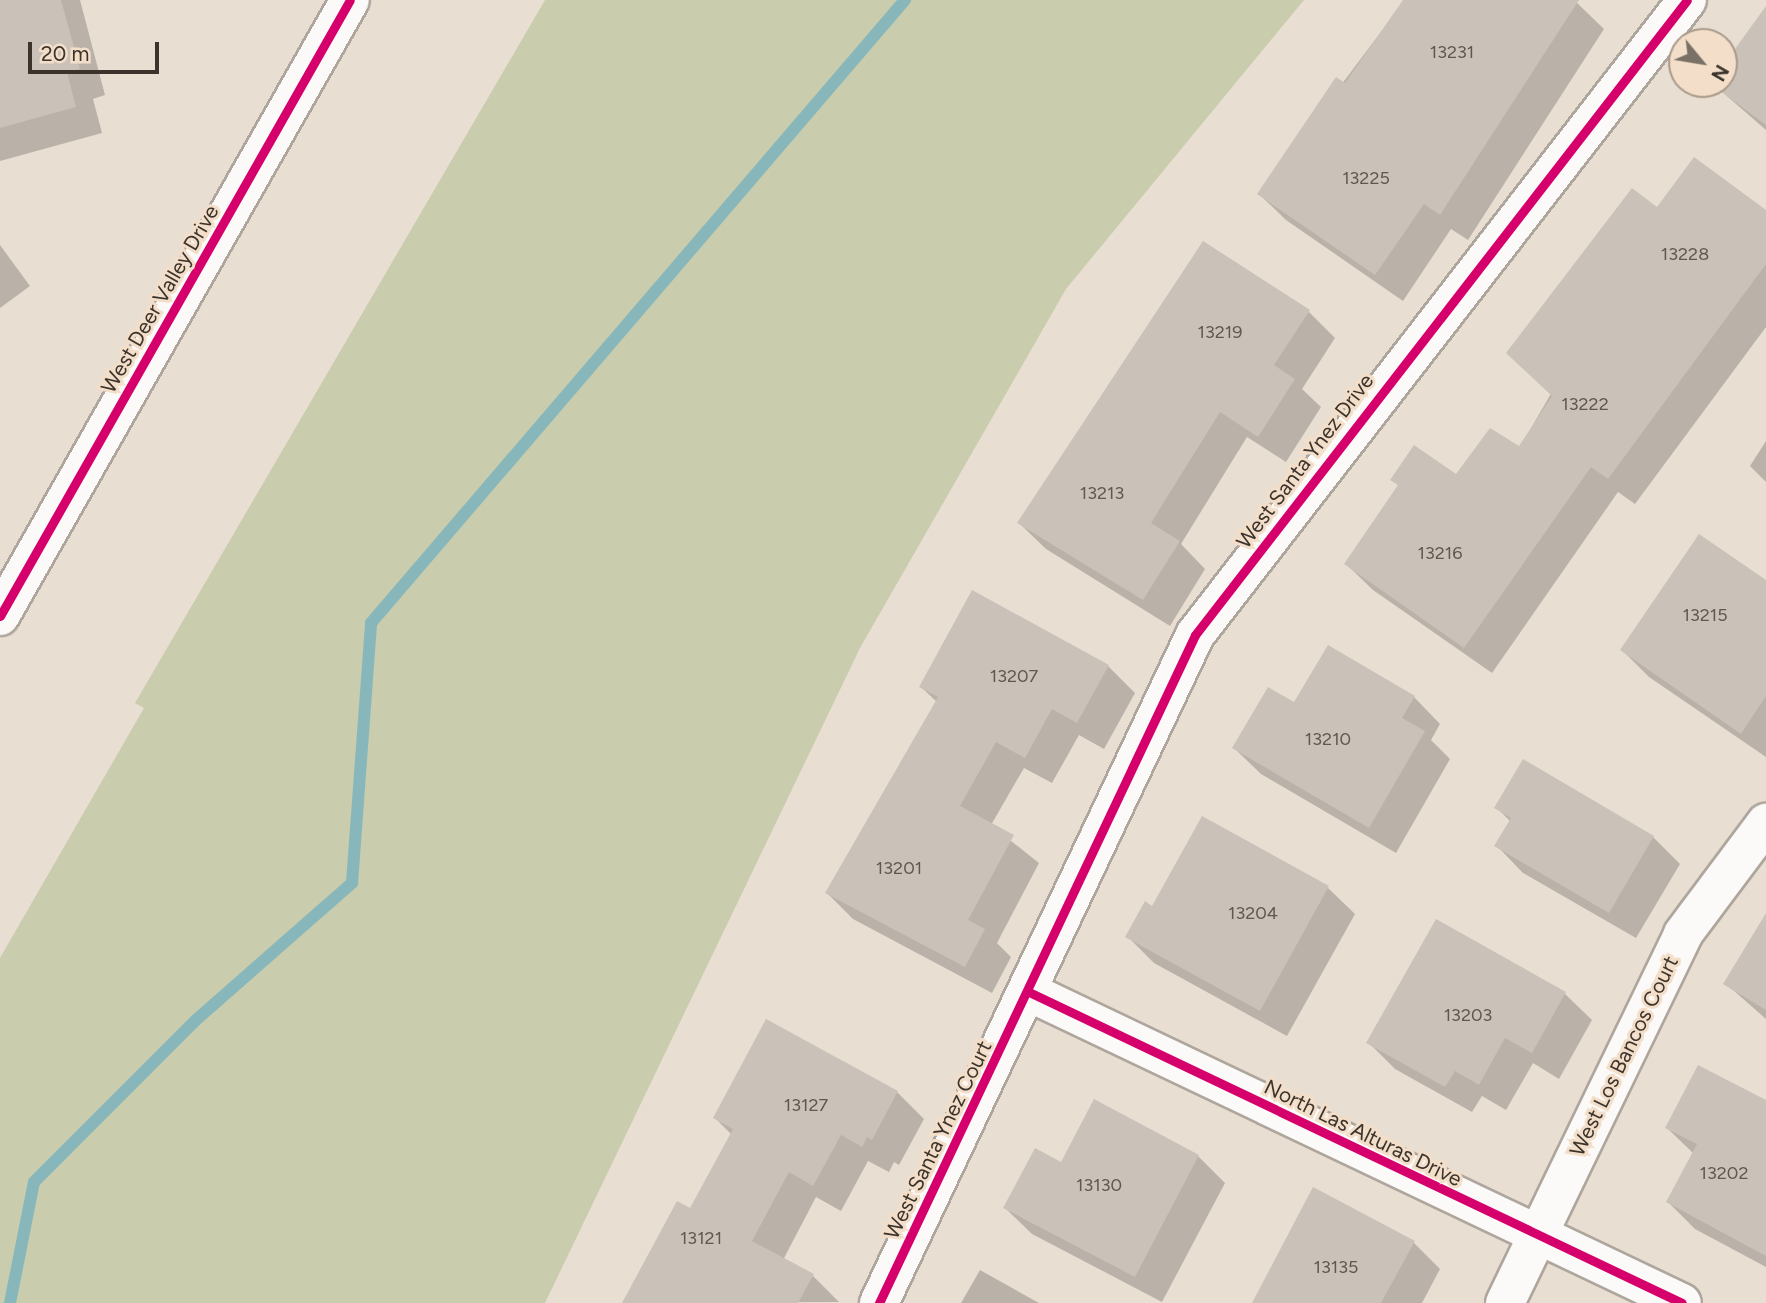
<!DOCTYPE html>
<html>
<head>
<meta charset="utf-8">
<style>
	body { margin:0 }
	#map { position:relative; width:1766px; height:1303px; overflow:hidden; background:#e9ded2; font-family:Figtree,sans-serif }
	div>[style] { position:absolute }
	.green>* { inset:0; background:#c9ccad }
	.shadow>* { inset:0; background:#0003 }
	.stream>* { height:12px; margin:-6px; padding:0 6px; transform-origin:6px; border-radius:6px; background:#87b7ba }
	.building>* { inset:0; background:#cac1b9 }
	.roads { filter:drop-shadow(2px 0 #aea69d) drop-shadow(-2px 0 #aea69d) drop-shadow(0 2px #aea69d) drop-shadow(0 -2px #aea69d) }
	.minor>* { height:38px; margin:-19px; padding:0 19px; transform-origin:19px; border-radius:19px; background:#fcfaf8 }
	.tertiary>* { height:38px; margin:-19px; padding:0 19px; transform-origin:19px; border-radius:19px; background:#fcfaf8 }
	.cycleway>* { height:9px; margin:-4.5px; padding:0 4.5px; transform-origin:4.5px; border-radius:4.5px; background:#d6006c }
	span { translate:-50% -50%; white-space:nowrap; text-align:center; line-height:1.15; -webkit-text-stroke:6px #f2dec9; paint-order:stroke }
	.number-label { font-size:18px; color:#60574f }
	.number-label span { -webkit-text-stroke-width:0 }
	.street-label { font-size:21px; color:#3c342c }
	.north { position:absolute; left:1668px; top:28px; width:70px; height:70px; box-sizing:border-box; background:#f2dec9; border:2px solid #a99a8a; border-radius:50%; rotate:120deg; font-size:19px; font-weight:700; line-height:28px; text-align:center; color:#3c342c }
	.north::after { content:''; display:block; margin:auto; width:24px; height:32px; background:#797066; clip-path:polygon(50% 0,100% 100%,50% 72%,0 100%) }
	.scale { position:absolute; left:28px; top:42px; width:131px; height:32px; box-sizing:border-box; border:4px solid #3c342c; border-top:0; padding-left:9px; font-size:21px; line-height:24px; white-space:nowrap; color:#3c342c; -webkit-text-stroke:5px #f2dec9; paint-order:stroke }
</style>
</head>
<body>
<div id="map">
	<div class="green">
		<div style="clip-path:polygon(545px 0,1304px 0,1066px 289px,860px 648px,545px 1303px,0 1303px,0 958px,144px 708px,135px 703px)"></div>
	</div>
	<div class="shadow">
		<div style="clip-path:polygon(0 0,80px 0,105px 95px,93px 99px,102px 133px,0 161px)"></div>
		<div style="clip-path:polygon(1405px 0,1574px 0,1604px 29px,1468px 240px,1451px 229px,1403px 301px,1286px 220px,1259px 194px)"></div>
		<div style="clip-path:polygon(1766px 35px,1766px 130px,1713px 84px,1724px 84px,1724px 67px)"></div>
		<div style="clip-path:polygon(1658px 209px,1766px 212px,1766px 327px,1635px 504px,1618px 492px,1492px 673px,1373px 590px,1346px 564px,1399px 486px,1392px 479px,1456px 476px,1519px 449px)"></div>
		<div style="clip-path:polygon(0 245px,30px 286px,0 308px)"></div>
		<div style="clip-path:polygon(1309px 312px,1335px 338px,1302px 389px,1321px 407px,1286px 462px,1247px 437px,1181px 544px,1205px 569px,1170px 626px,1046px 549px,1019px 523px)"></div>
		<div style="clip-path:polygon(1766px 441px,1766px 482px,1750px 466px)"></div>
		<div style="clip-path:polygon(1766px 582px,1766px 757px,1649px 677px,1622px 650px)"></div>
		<div style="clip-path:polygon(1108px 666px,1135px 693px,1104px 749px,1079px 735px,1052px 783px,1024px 768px,991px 825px,1039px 863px,997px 943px,1011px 957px,992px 993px,853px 919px,827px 893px,937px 702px,921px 687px)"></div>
		<div style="clip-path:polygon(1414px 697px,1440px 724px,1431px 740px,1450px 759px,1396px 853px,1261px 774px,1234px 748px,1295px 705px)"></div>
		<div style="clip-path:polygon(1497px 808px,1653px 837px,1680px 864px,1636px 938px,1523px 873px,1497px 846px,1511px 822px)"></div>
		<div style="clip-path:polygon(1203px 818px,1328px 888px,1355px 914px,1287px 1036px,1154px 963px,1127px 936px,1153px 908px)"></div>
		<div style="clip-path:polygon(1437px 922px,1565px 994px,1592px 1020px,1559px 1079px,1533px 1063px,1506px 1110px,1482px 1096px,1472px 1112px,1395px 1069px,1369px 1043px)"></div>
		<div style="clip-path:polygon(1766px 950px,1766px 1019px,1725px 983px)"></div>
		<div style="clip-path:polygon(767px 1022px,897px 1092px,924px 1119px,899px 1165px,894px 1162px,889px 1172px,868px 1161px,841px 1211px,816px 1197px,783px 1260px,813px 1276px,839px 1302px,626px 1303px,690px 1210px,732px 1135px,715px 1118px)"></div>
		<div style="clip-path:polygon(1766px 1102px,1766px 1267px,1695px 1229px,1668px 1202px,1694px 1154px,1667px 1128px)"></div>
		<div style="clip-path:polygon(1198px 1156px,1225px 1183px,1162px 1302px,1032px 1234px,1005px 1208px,1061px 1164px)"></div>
		<div style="clip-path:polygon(1413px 1242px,1440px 1269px,1422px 1303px,1256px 1303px)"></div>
		<div style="clip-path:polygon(980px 1270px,1039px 1303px,961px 1303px)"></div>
	</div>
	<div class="stream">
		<div style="left:10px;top:1303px;width:123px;rotate:-78.8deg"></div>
		<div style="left:34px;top:1182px;width:229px;rotate:-45deg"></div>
		<div style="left:196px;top:1020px;width:208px;rotate:-41.3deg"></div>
		<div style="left:352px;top:883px;width:261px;rotate:-85.8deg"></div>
		<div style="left:371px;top:623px;width:821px;rotate:-49.4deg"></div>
	</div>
	<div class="building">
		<div style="clip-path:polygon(0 0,61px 0,80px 69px,67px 72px,76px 107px,0 128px)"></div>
		<div style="clip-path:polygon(1403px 0,1579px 0,1440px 215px,1424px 204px,1375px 275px,1257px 194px,1336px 77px,1345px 83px)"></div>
		<div style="clip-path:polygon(1766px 6px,1766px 125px,1711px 84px,1724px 84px,1724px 64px)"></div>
		<div style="clip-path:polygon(1694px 157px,1766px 210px,1766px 264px,1608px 479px,1591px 467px,1464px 648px,1344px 564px,1398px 485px,1390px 480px,1414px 445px,1456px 474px,1490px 428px,1519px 446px,1552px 396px,1506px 353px,1632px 188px,1657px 207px)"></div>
		<div style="clip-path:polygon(1203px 241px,1310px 310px,1274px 365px,1295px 379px,1258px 437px,1220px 412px,1151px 523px,1180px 541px,1143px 600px,1017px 523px)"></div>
		<div style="clip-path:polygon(1699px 534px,1766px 580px,1766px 696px,1741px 734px,1620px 650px)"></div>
		<div style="clip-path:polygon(972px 590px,1109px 665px,1077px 723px,1052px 709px,1025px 758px,996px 742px,960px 806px,1014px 835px,968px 920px,985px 929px,965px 967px,825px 893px,938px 697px,919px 687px)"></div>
		<div style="clip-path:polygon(1328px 645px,1415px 696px,1402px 718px,1425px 731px,1369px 828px,1232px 748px,1268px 687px,1294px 702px)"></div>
		<div style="clip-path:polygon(1523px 759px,1654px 836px,1609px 913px,1494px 846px,1511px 818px,1494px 808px)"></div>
		<div style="clip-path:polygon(1202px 816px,1329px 886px,1260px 1011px,1125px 937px,1145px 901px,1152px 906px)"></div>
		<div style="clip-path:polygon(1766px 913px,1766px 1010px,1723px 984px)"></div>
		<div style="clip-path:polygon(1436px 919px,1566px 992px,1532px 1053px,1505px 1038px,1479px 1085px,1455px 1071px,1445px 1087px,1366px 1043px)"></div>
		<div style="clip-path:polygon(766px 1019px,898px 1091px,872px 1140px,867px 1137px,862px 1147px,841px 1135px,813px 1186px,789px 1172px,752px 1241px,814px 1274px,798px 1303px,622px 1303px,677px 1201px,690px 1208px,733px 1129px,713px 1118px)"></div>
		<div style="clip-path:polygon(1698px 1065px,1766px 1100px,1766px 1256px,1666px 1202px,1697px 1144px,1665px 1128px)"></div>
		<div style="clip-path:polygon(1094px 1099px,1199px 1155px,1135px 1277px,1003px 1208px,1035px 1148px,1061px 1162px)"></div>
		<div style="clip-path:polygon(1313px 1187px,1415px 1241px,1381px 1303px,1252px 1303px)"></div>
	</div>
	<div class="roads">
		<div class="minor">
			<div style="left:1029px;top:992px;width:723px;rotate:25.47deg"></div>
			<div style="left:879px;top:1303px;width:739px;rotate:-64.68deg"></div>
			<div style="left:1195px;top:635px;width:803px;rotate:-52.23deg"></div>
			<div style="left:1505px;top:1303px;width:410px;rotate:-64.2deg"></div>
			<div style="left:1683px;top:934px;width:139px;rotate:-53.2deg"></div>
		</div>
		<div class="tertiary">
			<div style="left:0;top:616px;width:708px;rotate:-60.4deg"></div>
		</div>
	</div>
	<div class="cycleway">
		<div style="left:0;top:616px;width:708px;rotate:-60.4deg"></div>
		<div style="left:1029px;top:992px;width:723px;rotate:25.47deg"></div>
		<div style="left:879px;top:1303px;width:739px;rotate:-64.68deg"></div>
		<div style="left:1195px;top:635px;width:803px;rotate:-52.23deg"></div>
	</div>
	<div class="number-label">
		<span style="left:1452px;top:52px">13231</span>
		<span style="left:1366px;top:178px">13225</span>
		<span style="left:1685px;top:254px">13228</span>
		<span style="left:1220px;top:332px">13219</span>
		<span style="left:1585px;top:404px">13222</span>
		<span style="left:1102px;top:493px">13213</span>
		<span style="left:1440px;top:553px">13216</span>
		<span style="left:1705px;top:615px">13215</span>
		<span style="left:1014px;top:676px">13207</span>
		<span style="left:1328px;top:739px">13210</span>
		<span style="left:899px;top:868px">13201</span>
		<span style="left:1253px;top:913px">13204</span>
		<span style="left:1468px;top:1015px">13203</span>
		<span style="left:806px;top:1105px">13127</span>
		<span style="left:1724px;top:1173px">13202</span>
		<span style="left:1099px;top:1185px">13130</span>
		<span style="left:701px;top:1238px">13121</span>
		<span style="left:1336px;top:1267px">13135</span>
	</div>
	<div class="street-label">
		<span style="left:160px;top:299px;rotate:-60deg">West Deer Valley Drive</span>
		<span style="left:1305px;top:461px;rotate:-53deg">West Santa Ynez Drive</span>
		<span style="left:1624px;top:1056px;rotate:-64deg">West Los Bancos Court</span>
		<span style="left:1363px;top:1133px;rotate:26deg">North Las Alturas Drive</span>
		<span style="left:938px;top:1140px;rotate:-64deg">West Santa Ynez Court</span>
	</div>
	<div class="north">N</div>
	<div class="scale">20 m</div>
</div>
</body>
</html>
